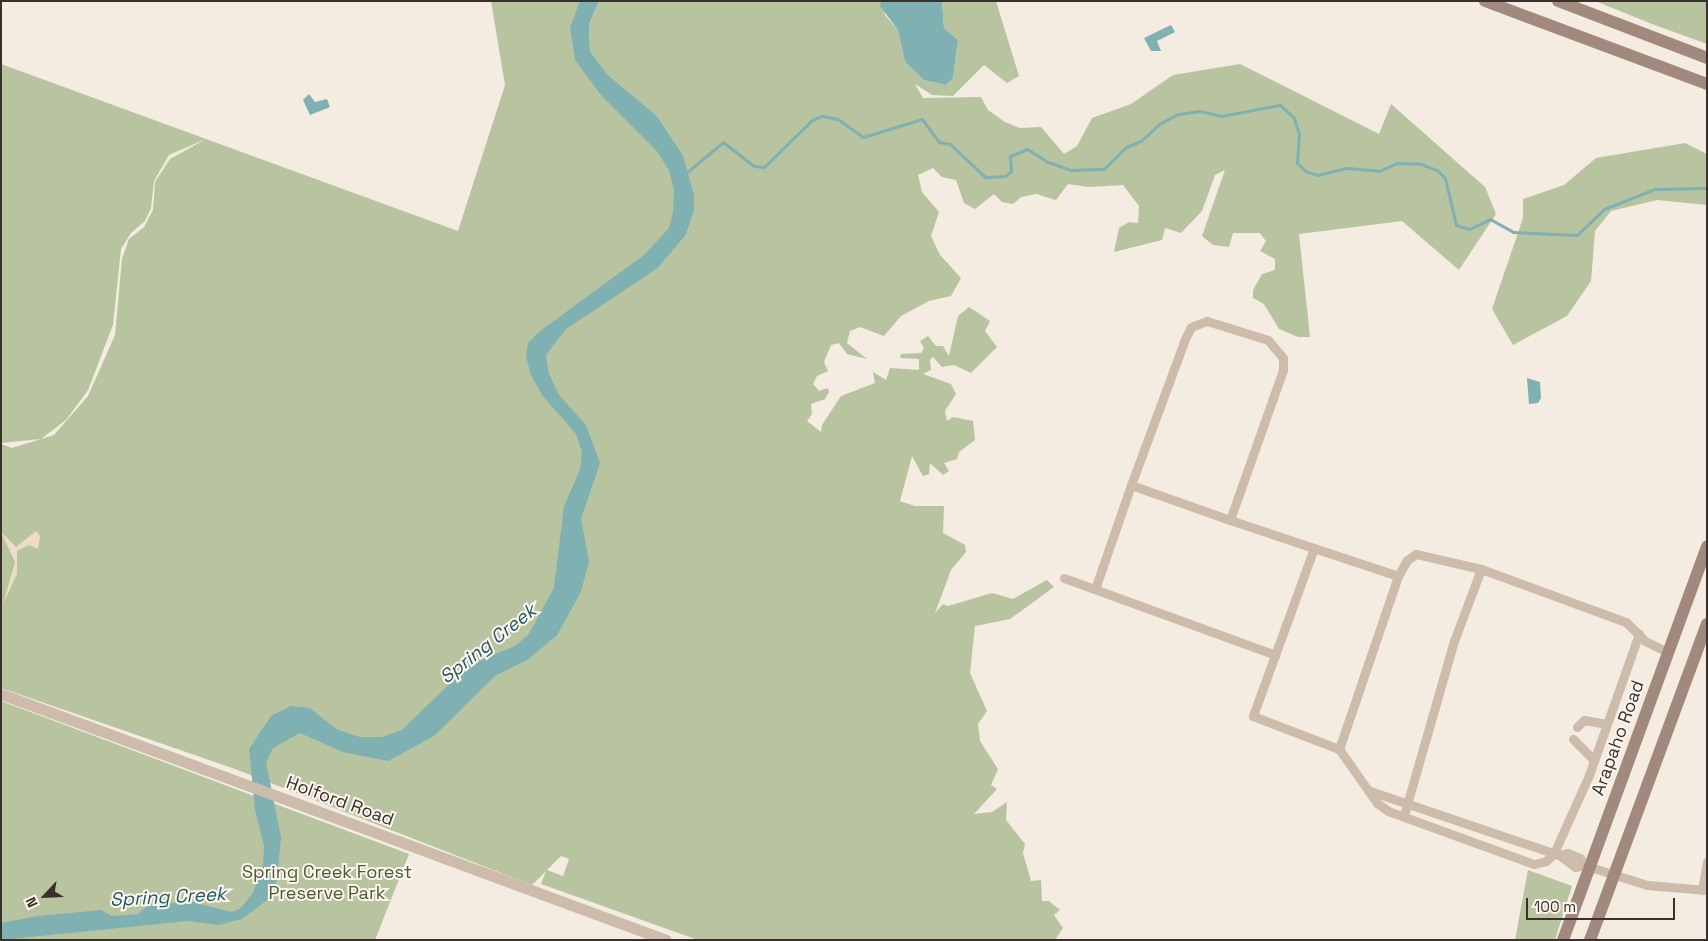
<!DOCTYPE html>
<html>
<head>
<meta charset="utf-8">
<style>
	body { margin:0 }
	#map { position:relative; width:1708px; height:941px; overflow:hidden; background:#f4ebe1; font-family:"Space Grotesk",sans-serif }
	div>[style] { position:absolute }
	.green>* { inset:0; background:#b8c4a0 }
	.plaza>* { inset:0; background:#ecdcc8 }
	.water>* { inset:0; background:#7fb0b2 }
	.stream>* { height:3px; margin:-1.5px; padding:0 1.5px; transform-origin:1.5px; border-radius:1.5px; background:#7fb0b2 }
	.minor>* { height:9px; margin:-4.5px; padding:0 4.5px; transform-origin:4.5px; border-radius:4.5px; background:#cdbbac }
	.tertiary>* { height:11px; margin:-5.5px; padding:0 5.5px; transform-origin:5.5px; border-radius:5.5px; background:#cdbbac }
	.secondary>* { height:12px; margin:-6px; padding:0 6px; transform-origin:6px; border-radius:6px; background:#a18a7d }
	span { translate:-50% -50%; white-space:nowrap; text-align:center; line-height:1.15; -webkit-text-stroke:4px #fbf5ee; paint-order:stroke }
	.street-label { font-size:18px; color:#3b302b }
	.park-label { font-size:18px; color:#4a5a2e }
	.water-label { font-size:19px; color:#1f5a5e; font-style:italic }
	.frame { position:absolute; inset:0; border:2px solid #3b302b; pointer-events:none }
	.north { position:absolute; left:20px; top:871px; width:50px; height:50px; -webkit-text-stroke:4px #fbf5ee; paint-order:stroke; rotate:245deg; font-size:14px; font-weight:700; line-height:20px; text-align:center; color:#3b302b }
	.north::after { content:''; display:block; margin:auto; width:18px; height:22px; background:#3b302b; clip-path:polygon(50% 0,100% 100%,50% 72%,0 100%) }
	.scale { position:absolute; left:1526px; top:898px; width:149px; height:22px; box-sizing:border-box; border:2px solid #3b302b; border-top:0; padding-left:6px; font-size:15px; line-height:18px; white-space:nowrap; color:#3b302b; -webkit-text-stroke:4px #fbf5ee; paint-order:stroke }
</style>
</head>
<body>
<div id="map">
	<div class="green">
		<div style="clip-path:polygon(evenodd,491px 1px,590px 1px,576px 33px,583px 67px,590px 78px,641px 113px,676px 157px,683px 175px,684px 201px,671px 229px,627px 276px,639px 280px,658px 268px,686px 235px,694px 211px,694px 194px,683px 155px,657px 116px,607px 74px,590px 51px,589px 24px,599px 1px,881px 1px,885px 15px,898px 30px,905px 62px,924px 80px,946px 85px,953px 78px,958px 40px,944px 28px,942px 1px,996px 1px,1019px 76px,1007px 83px,984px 65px,953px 96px,932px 95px,915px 84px,923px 98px,981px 97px,988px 110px,1005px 122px,1020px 128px,1041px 127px,1064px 154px,1077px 146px,1092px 118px,1131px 104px,1173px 75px,1240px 64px,1379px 134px,1391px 104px,1485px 187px,1496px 214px,1459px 270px,1402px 221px,1299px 234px,1310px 337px,1298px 337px,1279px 329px,1264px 304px,1253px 298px,1253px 290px,1262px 274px,1275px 270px,1275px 259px,1260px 251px,1266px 241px,1260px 233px,1233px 233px,1229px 247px,1213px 245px,1202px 236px,1225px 170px,1215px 175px,1202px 211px,1181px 233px,1165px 228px,1162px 240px,1114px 252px,1119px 228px,1129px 222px,1138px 223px,1139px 206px,1123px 185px,1088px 187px,1068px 184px,1056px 200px,1036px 194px,1021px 197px,1013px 204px,1002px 202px,994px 194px,975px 209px,964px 203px,956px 180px,942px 177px,933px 168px,918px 175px,922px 192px,939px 212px,931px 236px,940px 255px,961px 278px,951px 296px,929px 301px,901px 316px,884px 336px,860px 327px,850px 331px,847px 343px,867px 359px,847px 354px,839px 343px,831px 345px,824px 362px,828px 371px,817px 376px,813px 384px,819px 391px,828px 388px,829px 392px,825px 399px,811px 404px,812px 414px,807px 421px,821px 432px,822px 425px,841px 396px,875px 383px,873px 372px,886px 380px,890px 368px,919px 370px,919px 359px,900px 358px,901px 354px,921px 353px,924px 348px,920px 341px,928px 336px,936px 346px,943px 346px,949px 356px,958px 316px,969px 307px,990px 321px,985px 331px,997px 347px,971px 373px,954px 365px,942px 367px,933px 357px,930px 360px,931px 370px,923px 374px,951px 384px,956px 394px,945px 411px,947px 421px,953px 417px,973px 421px,975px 440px,959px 452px,957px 459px,944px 463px,949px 471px,943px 475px,930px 463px,929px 474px,923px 476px,912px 456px,900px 501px,915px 506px,944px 506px,943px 533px,965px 545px,966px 552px,951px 570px,935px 613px,943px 604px,948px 606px,992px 593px,1013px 599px,1047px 580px,1054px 587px,1010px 619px,975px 626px,970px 673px,987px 711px,978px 724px,980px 741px,998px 769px,991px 785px,997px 789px,974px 814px,992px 812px,1007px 802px,1006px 820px,1025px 844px,1023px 853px,1031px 881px,1041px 880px,1042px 901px,1049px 901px,1060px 910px,1054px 915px,1063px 928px,1055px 940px,698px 940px,541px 884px,546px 871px,532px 885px,235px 769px,1px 688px,1px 444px,12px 448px,54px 435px,88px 396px,115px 335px,122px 259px,129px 239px,144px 227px,153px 210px,155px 182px,170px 159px,206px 139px,169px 155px,154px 181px,151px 208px,145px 221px,131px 233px,121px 249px,113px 325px,88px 390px,66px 420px,41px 439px,1px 443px,1px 64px,458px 231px,505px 85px,491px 1px,561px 856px,569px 859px,563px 876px,547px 870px,561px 856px)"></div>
		<div style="clip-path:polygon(1595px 1px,1707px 1px,1707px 44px,1652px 24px)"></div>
		<div style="clip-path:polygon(1685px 143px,1707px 154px,1707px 205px,1657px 200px,1611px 211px,1595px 231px,1591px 281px,1567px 316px,1513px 345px,1492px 309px,1523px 218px,1523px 199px,1564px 185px,1596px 158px)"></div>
		<div style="clip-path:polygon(1px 701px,409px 854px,375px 940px,1px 940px)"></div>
		<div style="clip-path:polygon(1528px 870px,1572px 886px,1555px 940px,1515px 940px)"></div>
	</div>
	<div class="plaza">
		<div style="clip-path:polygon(36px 531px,40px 536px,38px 549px,29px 545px,17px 551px,17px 574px,3px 604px,15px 562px,1px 532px,16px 547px)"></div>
	</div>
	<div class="water">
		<div style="clip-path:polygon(580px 1px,599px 1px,589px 24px,590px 51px,607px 74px,657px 116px,683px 155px,694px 194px,694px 211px,686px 235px,658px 268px,566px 329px,546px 355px,549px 374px,559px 395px,586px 425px,600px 463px,581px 519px,589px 561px,581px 592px,557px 635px,529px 659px,495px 676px,434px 736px,388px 761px,343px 752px,300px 733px,273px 748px,266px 762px,281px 837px,277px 880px,267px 900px,242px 919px,218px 925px,188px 921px,1px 940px,1px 923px,38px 916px,101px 910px,112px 916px,138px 914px,149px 904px,193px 902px,231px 912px,240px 909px,253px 893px,263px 865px,264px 846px,255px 810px,249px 749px,271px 716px,291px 706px,310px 708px,336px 729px,360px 737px,382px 737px,402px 730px,469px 665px,515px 646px,529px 634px,554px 588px,564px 506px,580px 470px,582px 452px,576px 434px,542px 395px,531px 375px,526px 357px,528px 343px,540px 331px,644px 255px,669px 228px,673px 212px,674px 190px,669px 170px,656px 150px,601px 95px,575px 60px,570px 27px)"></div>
		<div style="clip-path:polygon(881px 1px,942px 1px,944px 28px,958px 40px,953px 78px,946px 85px,924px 80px,905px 62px,898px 30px,880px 6px)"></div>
		<div style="clip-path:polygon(1171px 25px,1175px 32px,1157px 41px,1161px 51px,1151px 51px,1144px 38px)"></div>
		<div style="clip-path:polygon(309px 94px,315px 102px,327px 99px,330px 107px,310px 115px,303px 100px)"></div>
		<div style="clip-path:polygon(1527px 378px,1540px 382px,1541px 398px,1538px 403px,1529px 404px)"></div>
	</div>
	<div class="stream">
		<div style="left:685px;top:174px;width:50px;rotate:-40.1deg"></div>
		<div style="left:723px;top:142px;width:39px;rotate:38deg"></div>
		<div style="left:754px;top:166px;width:10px;rotate:6deg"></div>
		<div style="left:764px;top:167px;width:67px;rotate:-44.4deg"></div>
		<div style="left:812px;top:120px;width:11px;rotate:-22deg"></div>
		<div style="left:822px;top:116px;width:16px;rotate:11deg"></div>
		<div style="left:838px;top:119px;width:31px;rotate:36deg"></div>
		<div style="left:863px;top:137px;width:62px;rotate:-17deg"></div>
		<div style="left:922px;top:119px;width:29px;rotate:54deg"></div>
		<div style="left:939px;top:142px;width:11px;rotate:10deg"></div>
		<div style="left:950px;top:144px;width:48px;rotate:43.3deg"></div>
		<div style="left:985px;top:177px;width:20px;rotate:-3deg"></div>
		<div style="left:1005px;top:176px;width:8px;rotate:-40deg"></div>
		<div style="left:1011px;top:171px;width:15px;rotate:-94deg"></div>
		<div style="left:1010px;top:156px;width:18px;rotate:-22deg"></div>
		<div style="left:1027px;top:149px;width:25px;rotate:32deg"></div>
		<div style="left:1048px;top:162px;width:24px;rotate:19deg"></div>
		<div style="left:1071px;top:170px;width:33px;rotate:-2deg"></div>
		<div style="left:1104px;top:169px;width:31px;rotate:-45deg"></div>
		<div style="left:1126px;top:147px;width:16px;rotate:-22deg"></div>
		<div style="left:1141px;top:141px;width:25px;rotate:-43deg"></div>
		<div style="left:1159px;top:124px;width:21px;rotate:-28deg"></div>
		<div style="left:1178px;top:114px;width:22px;rotate:-8deg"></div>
		<div style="left:1200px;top:111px;width:22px;rotate:13deg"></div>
		<div style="left:1221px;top:116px;width:60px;rotate:-10.6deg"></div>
		<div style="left:1280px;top:105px;width:19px;rotate:43deg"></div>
		<div style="left:1294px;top:118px;width:17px;rotate:73deg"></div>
		<div style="left:1299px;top:134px;width:29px;rotate:94deg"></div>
		<div style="left:1297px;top:163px;width:11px;rotate:45deg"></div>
		<div style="left:1305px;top:171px;width:14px;rotate:17deg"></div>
		<div style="left:1318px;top:175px;width:30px;rotate:-14deg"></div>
		<div style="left:1347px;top:168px;width:32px;rotate:5deg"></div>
		<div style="left:1379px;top:171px;width:20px;rotate:-24deg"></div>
		<div style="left:1397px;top:163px;width:24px;rotate:2deg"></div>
		<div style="left:1421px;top:164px;width:17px;rotate:21deg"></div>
		<div style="left:1437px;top:170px;width:11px;rotate:45deg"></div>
		<div style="left:1445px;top:178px;width:48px;rotate:76.8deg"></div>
		<div style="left:1456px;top:225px;width:14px;rotate:17deg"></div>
		<div style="left:1469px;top:229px;width:23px;rotate:-25deg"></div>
		<div style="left:1490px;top:219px;width:26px;rotate:29deg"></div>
		<div style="left:1513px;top:232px;width:64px;rotate:2.7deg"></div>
		<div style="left:1577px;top:235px;width:37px;rotate:-44deg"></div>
		<div style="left:1604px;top:209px;width:55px;rotate:-21.4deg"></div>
		<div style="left:1655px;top:189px;width:52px;rotate:-1.1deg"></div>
	</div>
	<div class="minor">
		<div style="left:1230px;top:520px;width:105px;rotate:-160.5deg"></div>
		<div style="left:1131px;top:485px;width:156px;rotate:-69.7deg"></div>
		<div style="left:1185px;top:339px;width:13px;rotate:-63deg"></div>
		<div style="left:1191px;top:327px;width:17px;rotate:-21deg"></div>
		<div style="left:1207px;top:321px;width:64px;rotate:17.3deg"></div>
		<div style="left:1268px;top:340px;width:23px;rotate:50deg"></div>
		<div style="left:1283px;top:358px;width:12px;rotate:90deg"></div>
		<div style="left:1283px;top:370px;width:159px;rotate:109.5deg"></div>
		<div style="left:1230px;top:520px;width:177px;rotate:18.4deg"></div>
		<div style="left:1314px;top:548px;width:179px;rotate:110deg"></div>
		<div style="left:1253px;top:716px;width:92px;rotate:21deg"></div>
		<div style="left:1481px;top:569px;width:67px;rotate:-167deg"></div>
		<div style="left:1416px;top:554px;width:11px;rotate:146deg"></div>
		<div style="left:1407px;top:560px;width:18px;rotate:119deg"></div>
		<div style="left:1398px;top:576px;width:183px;rotate:108.8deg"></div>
		<div style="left:1339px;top:749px;width:66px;rotate:54.9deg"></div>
		<div style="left:1377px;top:803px;width:14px;rotate:36deg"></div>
		<div style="left:1388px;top:811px;width:155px;rotate:20deg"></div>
		<div style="left:1534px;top:864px;width:12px;rotate:-14deg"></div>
		<div style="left:1546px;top:861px;width:11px;rotate:-45deg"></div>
		<div style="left:1554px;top:853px;width:85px;rotate:-65.8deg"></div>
		<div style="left:1589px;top:775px;width:150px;rotate:-70.5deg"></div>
		<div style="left:1064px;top:578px;width:225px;rotate:20deg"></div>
		<div style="left:1095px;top:589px;width:110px;rotate:-70.9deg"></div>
		<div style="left:1577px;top:727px;width:10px;rotate:-45deg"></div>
		<div style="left:1584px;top:720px;width:23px;rotate:10deg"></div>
		<div style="left:1573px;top:739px;width:30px;rotate:45deg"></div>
		<div style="left:1370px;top:791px;width:200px;rotate:18.7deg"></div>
		<div style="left:1559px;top:855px;width:9px;rotate:-13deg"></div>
		<div style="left:1568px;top:853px;width:13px;rotate:23deg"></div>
		<div style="left:1580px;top:858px;width:8px;rotate:60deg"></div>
		<div style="left:1584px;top:865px;width:9px;rotate:167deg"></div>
		<div style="left:1575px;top:867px;width:20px;rotate:-143deg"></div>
		<div style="left:1404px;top:815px;width:181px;rotate:-74deg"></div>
		<div style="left:1454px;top:641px;width:77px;rotate:-69.4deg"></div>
		<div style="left:1481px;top:569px;width:154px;rotate:20.1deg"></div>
		<div style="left:1626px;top:622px;width:27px;rotate:45deg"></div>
		<div style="left:1645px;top:641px;width:25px;rotate:26deg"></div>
		<div style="left:1590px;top:867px;width:60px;rotate:17.5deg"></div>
		<div style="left:1647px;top:885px;width:60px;rotate:4.8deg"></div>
		<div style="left:1702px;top:890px;width:29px;rotate:-80deg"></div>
	</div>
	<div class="tertiary">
		<div style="left:1px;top:694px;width:709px;rotate:20.3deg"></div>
	</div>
	<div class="secondary">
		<div style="left:1485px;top:1px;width:237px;rotate:20.5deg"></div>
		<div style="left:1558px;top:1px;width:160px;rotate:20.9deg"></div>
		<div style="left:1563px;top:940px;width:419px;rotate:-69.9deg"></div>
		<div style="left:1590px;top:940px;width:337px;rotate:-69.7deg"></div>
	</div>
	<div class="street-label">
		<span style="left:1618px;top:738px;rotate:-70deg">Arapaho Road</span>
		<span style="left:340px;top:801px;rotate:20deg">Holford Road</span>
	</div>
	<div class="park-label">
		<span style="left:327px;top:883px">Spring Creek Forest<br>Preserve Park</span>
	</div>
	<div class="water-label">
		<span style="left:488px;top:644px;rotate:-38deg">Spring Creek</span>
		<span style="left:168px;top:897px;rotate:-3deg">Spring Creek</span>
	</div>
	<div class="frame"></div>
	<div class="north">N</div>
	<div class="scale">100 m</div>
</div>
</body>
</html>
